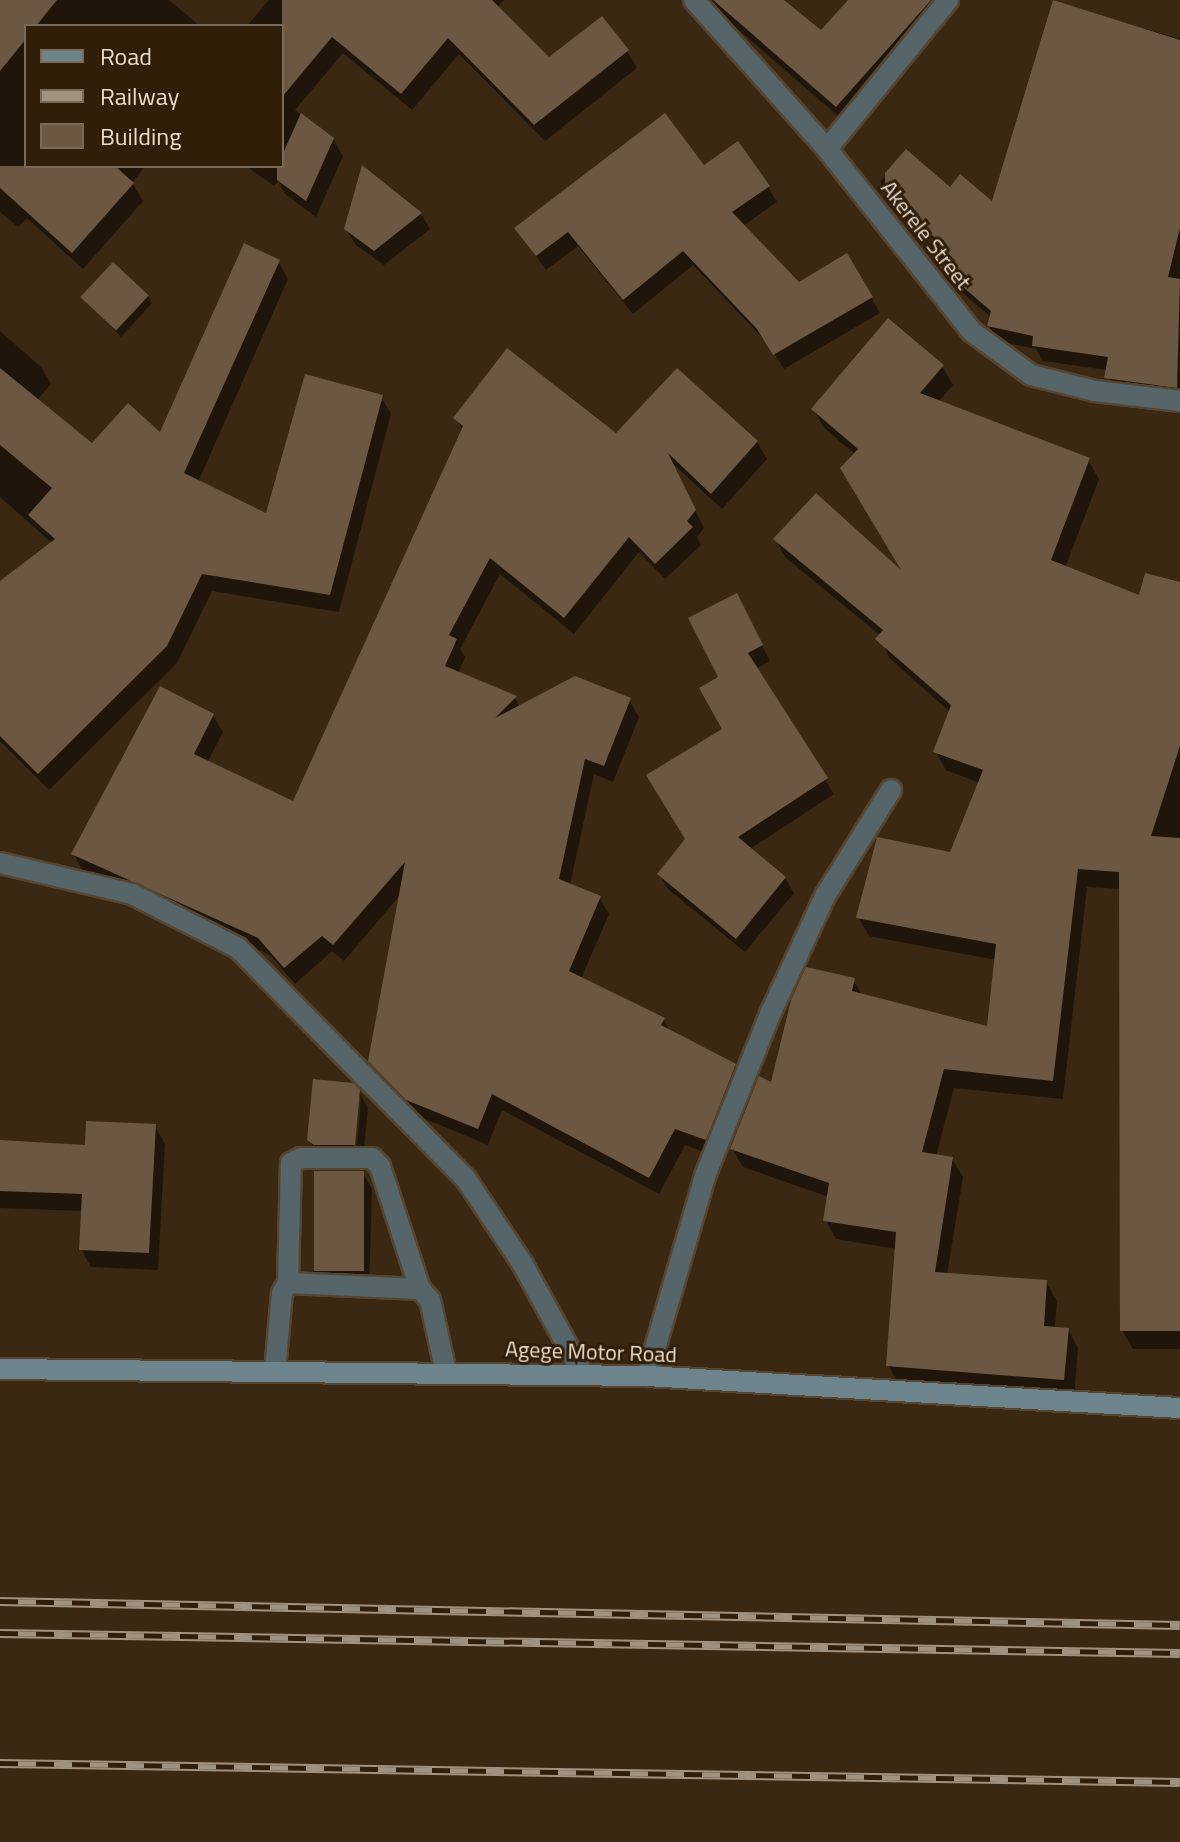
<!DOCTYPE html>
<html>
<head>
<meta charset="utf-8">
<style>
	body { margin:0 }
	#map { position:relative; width:1180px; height:1842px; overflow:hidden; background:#3a2813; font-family:"Titillium Web",sans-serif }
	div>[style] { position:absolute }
	.shadow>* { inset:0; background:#0007 }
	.building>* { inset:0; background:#6c5842; transform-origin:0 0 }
	.roads { filter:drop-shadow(2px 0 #564531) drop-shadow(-2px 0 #564531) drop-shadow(0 2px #564531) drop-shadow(0 -2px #564531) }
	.service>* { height:20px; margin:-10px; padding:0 10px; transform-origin:10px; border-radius:10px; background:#566569 }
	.minor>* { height:20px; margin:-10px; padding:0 10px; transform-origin:10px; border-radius:10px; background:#566569 }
	.secondary>* { height:20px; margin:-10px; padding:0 10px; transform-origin:10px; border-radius:10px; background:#6d848c }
	.rail>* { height:9px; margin-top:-4.5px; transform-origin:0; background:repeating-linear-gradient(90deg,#301e09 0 18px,#a09281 0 36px); box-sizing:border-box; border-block:2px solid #a09281 }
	span { translate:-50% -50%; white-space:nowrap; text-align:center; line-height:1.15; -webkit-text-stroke:6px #301e09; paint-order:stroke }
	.street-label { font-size:22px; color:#e8dccf }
	.legend { position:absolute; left:24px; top:24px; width:260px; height:144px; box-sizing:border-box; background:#301e09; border:2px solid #7a6a58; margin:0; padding:10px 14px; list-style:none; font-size:24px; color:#e8dccf }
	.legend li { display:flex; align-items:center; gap:16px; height:40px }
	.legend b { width:40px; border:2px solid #7a6a58 }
</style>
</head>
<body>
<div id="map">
	<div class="shadow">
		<div style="clip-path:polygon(0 0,169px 0,200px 26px,26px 26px,26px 166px,145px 166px,132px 183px,143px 201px,83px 269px,27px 218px,18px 227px,0 212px)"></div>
		<div style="clip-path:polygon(269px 0,504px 0,497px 8px,549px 60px,627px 51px,637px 68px,545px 141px,459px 54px,412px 110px,343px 53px,295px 110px,333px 139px,343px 156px,316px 217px,285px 194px,278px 181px,274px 186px,246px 166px,282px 166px,282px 26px,247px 26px)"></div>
		<div style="clip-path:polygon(704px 0,781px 0,822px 33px,851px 0,950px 0,845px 122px)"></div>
		<div style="clip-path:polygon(1055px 2px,1180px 39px,1180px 401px,1115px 393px,1107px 370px,1043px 361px,1036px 349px,998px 341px,989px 326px,991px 317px,946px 279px,937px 263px,946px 253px,880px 182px,907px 152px,950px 190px,993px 205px)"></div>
		<div style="clip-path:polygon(704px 168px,768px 187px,777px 202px,743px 226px,798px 284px,847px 256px,880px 313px,784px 369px,769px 345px,693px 265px,633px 314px,578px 246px,546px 270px,517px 229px)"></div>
		<div style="clip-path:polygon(363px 169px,421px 214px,430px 229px,384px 265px,356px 245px,346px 229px)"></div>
		<div style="clip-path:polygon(278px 261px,288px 279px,198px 482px,268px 516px,381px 397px,391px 414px,339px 612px,212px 591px,177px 663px,49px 790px,0 741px,0 583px,52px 543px,0 497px,0 331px,41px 367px,51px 384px,37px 400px,92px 446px,161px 435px)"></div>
		<div style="clip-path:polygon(148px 296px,152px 303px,121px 337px,83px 298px)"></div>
		<div style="clip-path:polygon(942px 366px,953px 385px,938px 402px,1088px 460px,1099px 479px,1065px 568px,1140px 598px,1180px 584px,1180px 1349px,1133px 1349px,1122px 1330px,1121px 889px,1087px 887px,1063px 1099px,954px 1088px,936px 1156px,952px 1159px,963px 1177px,947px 1275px,1046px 1282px,1057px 1301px,1055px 1328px,1068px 1329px,1078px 1348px,1074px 1398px,899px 1384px,888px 1365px,897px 1249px,836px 1239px,826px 1221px,829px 1197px,743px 1167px,732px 1148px,773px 1085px,853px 980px,863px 996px,989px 1028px,996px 960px,869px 936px,858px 917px,951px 855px,980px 783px,946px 770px,935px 751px,950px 712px,889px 658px,881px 636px,786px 558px,775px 539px,906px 577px,856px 455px,824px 428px,813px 409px)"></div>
		<div style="clip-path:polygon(456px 418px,616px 436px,757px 442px,767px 459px,722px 509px,672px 463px,704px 528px,697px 537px,701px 545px,665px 579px,639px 552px,574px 634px,500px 574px,460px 649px,465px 657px,458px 674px,515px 698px,520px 707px,629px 700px,639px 717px,613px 782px,594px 774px,570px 885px,599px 897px,609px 914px,581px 979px,663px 1019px,671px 1033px,735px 1065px,744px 1082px,715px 1156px,685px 1145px,659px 1194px,502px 1110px,488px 1145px,418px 1116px,380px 1078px,370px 1061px,401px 894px,344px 961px,332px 951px,295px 984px,270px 955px,83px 871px,74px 854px,213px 716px,223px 732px,207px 763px,294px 803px,463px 431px)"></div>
		<div style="clip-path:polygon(745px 611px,770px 661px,756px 669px,834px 794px,750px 849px,785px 878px,794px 893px,745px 952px,668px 889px,659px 874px,687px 840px,725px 729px,721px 678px)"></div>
		<div style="clip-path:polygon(evenodd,358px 1091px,368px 1108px,363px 1160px,318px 1156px,309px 1140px,358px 1091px,357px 1098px,361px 1098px,356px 1155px,352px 1155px,357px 1098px)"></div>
		<div style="clip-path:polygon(155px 1126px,165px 1144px,158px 1270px,91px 1267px,81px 1249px,83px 1211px,0 1208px,0 1142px,86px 1147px)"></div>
		<div style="clip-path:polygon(363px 1173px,372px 1189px,369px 1288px,323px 1286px,314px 1271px)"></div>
	</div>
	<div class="building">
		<div style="clip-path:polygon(0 0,57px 0,36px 26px,26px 26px,26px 39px,0 71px)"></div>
		<div style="clip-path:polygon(282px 0,492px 0,549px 57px,602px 16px,629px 50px,534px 125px,448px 38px,401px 94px,332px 37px,282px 97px)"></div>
		<div style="clip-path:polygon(713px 0,784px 0,821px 30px,848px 0,931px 0,836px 107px)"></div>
		<div style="clip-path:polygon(1053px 0,1180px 40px,1180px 228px,1168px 277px,1180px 279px,1177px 388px,1104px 378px,1108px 357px,1032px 346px,1033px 336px,987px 326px,991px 311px,935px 263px,947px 250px,885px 188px,885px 173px,906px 149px,950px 187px,960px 174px,992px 201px)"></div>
		<div style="clip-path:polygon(301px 113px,334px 138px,306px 201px,277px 180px,277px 167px)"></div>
		<div style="clip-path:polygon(665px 113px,704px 165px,738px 141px,770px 186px,732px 212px,799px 282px,847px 253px,873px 297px,773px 355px,757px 329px,683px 251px,623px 300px,568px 232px,536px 256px,514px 228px)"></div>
		<div style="clip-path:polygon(362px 165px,422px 213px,374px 251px,344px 229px)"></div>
		<div style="clip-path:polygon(0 166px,115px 166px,134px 183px,72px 253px,0 188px)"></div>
		<div style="clip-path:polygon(244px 243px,280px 260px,184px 473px,266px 513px,305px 374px,383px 395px,330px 595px,202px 574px,167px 646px,38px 774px,0 736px,0 581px,55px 539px,28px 515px,52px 488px,0 445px,0 368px,92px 443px,128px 403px,160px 432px)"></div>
		<div style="left:113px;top:262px;width:49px;height:48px;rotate:43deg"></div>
		<div style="clip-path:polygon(888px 318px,944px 365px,920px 393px,1090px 458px,1051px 560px,1139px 595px,1145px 573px,1180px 582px,1180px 746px,1151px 836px,1180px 838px,1180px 1331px,1120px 1331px,1119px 872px,1078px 869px,1053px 1081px,944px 1069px,922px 1152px,953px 1157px,935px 1272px,1047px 1280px,1044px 1326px,1069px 1328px,1064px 1380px,886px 1366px,896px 1232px,823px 1221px,829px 1183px,730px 1149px,759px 1076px,771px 1082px,791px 1000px,806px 967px,855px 978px,852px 991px,987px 1026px,996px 944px,856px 918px,877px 837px,950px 852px,983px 770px,933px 752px,951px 705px,875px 639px,883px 630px,773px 539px,816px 493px,901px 570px,840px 468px,858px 449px,811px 409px)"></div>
		<div style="clip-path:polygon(507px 348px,616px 433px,677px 368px,758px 441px,711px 494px,668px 453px,696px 510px,687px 521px,693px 527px,655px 564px,629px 537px,564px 618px,490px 558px,449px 635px,457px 639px,445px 666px,517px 696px,495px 718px,575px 676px,631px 698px,604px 766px,585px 759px,559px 879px,601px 896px,569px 971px,665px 1018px,661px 1025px,736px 1064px,706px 1140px,675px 1129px,649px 1178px,492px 1094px,478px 1129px,406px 1100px,368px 1061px,405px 862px,333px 945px,322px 936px,284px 968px,258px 938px,71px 854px,160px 686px,214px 714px,194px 754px,293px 801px,463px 426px,453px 418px)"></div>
		<div style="clip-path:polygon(737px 593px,763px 645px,748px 653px,828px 778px,738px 837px,786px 877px,736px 939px,657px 874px,685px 839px,646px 775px,722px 729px,699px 688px,718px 677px,688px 618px)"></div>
		<div style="clip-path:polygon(313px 1079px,353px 1083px,360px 1090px,355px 1145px,314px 1145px,307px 1140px)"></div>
		<div style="clip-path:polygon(86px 1121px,156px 1124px,149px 1253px,79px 1250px,82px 1194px,0 1191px,0 1140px,85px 1145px)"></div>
		<div style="left:314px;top:1171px;width:50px;height:100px"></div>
	</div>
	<div class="roads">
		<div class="service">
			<div style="left:288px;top:1283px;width:120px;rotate:-88.6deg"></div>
			<div style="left:291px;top:1163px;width:11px;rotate:-27deg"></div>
			<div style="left:301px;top:1158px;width:71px"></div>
			<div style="left:372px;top:1158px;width:11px;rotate:45deg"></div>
			<div style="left:380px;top:1166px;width:129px;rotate:72deg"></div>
			<div style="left:275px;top:1371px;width:78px;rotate:-84.9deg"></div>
			<div style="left:282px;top:1293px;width:12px;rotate:-59deg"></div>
			<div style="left:288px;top:1283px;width:132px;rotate:2.6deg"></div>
			<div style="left:420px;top:1289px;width:15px;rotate:48deg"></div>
			<div style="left:430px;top:1300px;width:74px;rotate:77.5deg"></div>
		</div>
		<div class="minor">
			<div style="left:694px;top:0;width:200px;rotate:48.2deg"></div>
			<div style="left:827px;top:149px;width:232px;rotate:51.6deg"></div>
			<div style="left:971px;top:331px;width:74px;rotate:36.3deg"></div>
			<div style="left:1031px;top:375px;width:66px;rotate:14deg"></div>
			<div style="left:1095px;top:391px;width:86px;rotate:6.7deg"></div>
			<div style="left:827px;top:149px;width:192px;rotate:-50.9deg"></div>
			<div style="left:0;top:863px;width:136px;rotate:13.2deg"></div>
			<div style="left:132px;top:894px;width:119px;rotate:27deg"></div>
			<div style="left:238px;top:948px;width:325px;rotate:45.4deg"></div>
			<div style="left:466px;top:1179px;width:101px;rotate:56.3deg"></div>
			<div style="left:522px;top:1263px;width:127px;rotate:61.2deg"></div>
			<div style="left:647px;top:1376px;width:208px;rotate:-73.8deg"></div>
			<div style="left:705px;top:1176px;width:177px;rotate:-68.1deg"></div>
			<div style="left:771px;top:1012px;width:128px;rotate:-65deg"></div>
			<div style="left:825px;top:896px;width:125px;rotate:-58.1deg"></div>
		</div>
		<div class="secondary">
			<div style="left:0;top:1369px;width:647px;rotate:0.62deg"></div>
			<div style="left:647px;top:1376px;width:534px;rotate:3.44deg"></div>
		</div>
	</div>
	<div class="rail">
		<div style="left:0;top:1601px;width:1180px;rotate:1.17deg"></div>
		<div style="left:0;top:1633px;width:1180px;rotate:0.97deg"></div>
		<div style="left:0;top:1763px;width:1180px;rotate:0.92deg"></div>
	</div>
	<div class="street-label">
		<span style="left:926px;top:235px;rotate:52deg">Akerele Street</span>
		<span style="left:591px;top:1352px;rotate:2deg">Agege Motor Road</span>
	</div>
	<ul class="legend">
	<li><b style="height:10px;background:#6d848c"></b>Road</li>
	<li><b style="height:10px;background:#a09281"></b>Railway</li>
	<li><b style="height:22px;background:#6c5842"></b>Building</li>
	</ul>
</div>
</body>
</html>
